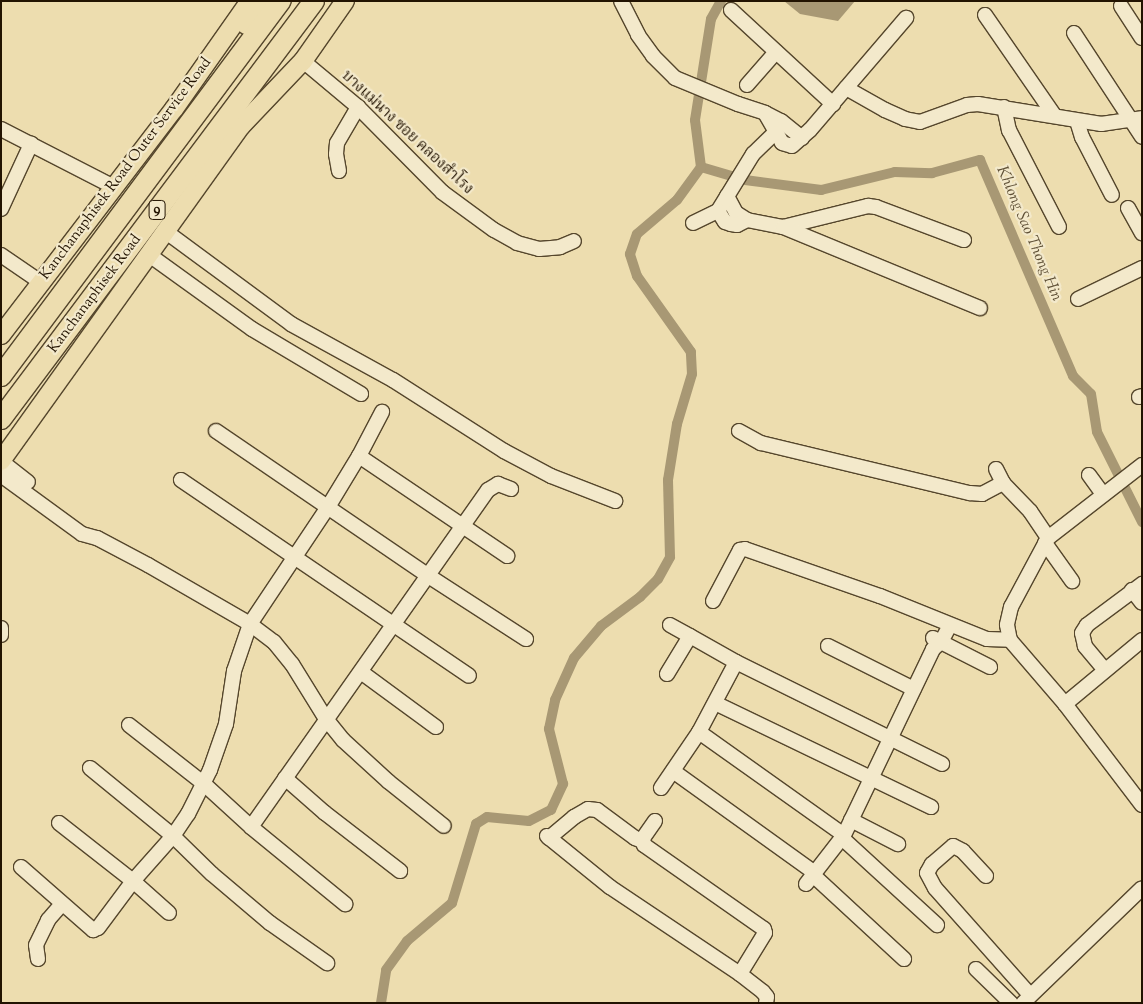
<!DOCTYPE html>
<html>
<head>
<meta charset="utf-8">
<style>
	body { margin:0 }
	#map { position:relative; width:1143px; height:1004px; overflow:hidden; background:#edddaf; font-family:"Sorts Mill Goudy","Noto Serif Thai",serif }
	div>[style] { position:absolute }
	.water>* { inset:0; background:#a89874 }
	.canal>* { height:10px; margin:-5px; padding:0 5px; transform-origin:5px; border-radius:5px; background:#a89874 }
	.roads { filter:drop-shadow(1px 0 #55462c) drop-shadow(-1px 0 #55462c) drop-shadow(0 1px #55462c) drop-shadow(0 -1px #55462c) }
	.minor>* { height:14px; margin:-7px; padding:0 7px; transform-origin:7px; border-radius:7px; background:#f3e9cb }
	.major>* { height:18px; margin:-9px; padding:0 9px; transform-origin:9px; border-radius:9px; background:#edddaf }
	.highway>* { height:20px; margin:-10px; padding:0 10px; transform-origin:10px; border-radius:10px; background:#edddaf }
	span { translate:-50% -50%; white-space:nowrap; text-align:center; line-height:1.15; -webkit-text-stroke:4.5px #f3e9cb; paint-order:stroke }
	.shield-label span { padding:1px 4px; background:#f3e9cb; border:1px solid; border-radius:4px; -webkit-text-stroke-width:0 }
	.shield-label { font-size:14px; color:#221301; font-weight:700 }
	.street-label { font-size:15px; color:#221301 }
	.water-label { font-size:16px; color:#5e4f35; font-style:italic }
	.frame { position:absolute; inset:0; border:2px solid #221301; pointer-events:none }
</style>
</head>
<body>
<div id="map">
	<div class="water">
		<div style="clip-path:polygon(784px 1px,855px 1px,838px 21px,800px 14px)"></div>
	</div>
	<div class="canal">
		<div style="left:701px;top:167px;width:46px;rotate:16.5deg"></div>
		<div style="left:745px;top:180px;width:77px;rotate:7.5deg"></div>
		<div style="left:821px;top:190px;width:76px;rotate:-13.7deg"></div>
		<div style="left:895px;top:172px;width:37px;rotate:2deg"></div>
		<div style="left:932px;top:173px;width:50px;rotate:-15.2deg"></div>
		<div style="left:980px;top:160px;width:235px;rotate:66.7deg"></div>
		<div style="left:1073px;top:376px;width:25px;rotate:45deg"></div>
		<div style="left:1091px;top:394px;width:38px;rotate:81deg"></div>
		<div style="left:1097px;top:432px;width:101px;rotate:63.4deg"></div>
		<div style="left:381px;top:1003px;width:33px;rotate:-81deg"></div>
		<div style="left:386px;top:970px;width:36px;rotate:-54deg"></div>
		<div style="left:407px;top:941px;width:59px;rotate:-40.2deg"></div>
		<div style="left:452px;top:903px;width:83px;rotate:-73.1deg"></div>
		<div style="left:476px;top:824px;width:13px;rotate:-32deg"></div>
		<div style="left:487px;top:817px;width:42px;rotate:5.4deg"></div>
		<div style="left:529px;top:821px;width:25px;rotate:-27deg"></div>
		<div style="left:551px;top:810px;width:29px;rotate:-65deg"></div>
		<div style="left:563px;top:784px;width:57px;rotate:-104.3deg"></div>
		<div style="left:549px;top:729px;width:30px;rotate:-78deg"></div>
		<div style="left:555px;top:700px;width:46px;rotate:-65.7deg"></div>
		<div style="left:574px;top:658px;width:42px;rotate:-49.8deg"></div>
		<div style="left:601px;top:626px;width:49px;rotate:-36.6deg"></div>
		<div style="left:640px;top:597px;width:25px;rotate:-45deg"></div>
		<div style="left:658px;top:579px;width:25px;rotate:-61deg"></div>
		<div style="left:670px;top:557px;width:77px;rotate:-91.5deg"></div>
		<div style="left:668px;top:480px;width:57px;rotate:-80.9deg"></div>
		<div style="left:677px;top:424px;width:52px;rotate:-73.3deg"></div>
		<div style="left:692px;top:374px;width:22px;rotate:-93deg"></div>
		<div style="left:691px;top:352px;width:93px;rotate:-125.4deg"></div>
		<div style="left:637px;top:276px;width:23px;rotate:-108deg"></div>
		<div style="left:630px;top:254px;width:21px;rotate:-71deg"></div>
		<div style="left:637px;top:234px;width:52px;rotate:-40.4deg"></div>
		<div style="left:677px;top:200px;width:41px;rotate:-54deg"></div>
		<div style="left:701px;top:167px;width:47px;rotate:-97.3deg"></div>
		<div style="left:695px;top:120px;width:102px;rotate:-81deg"></div>
		<div style="left:711px;top:19px;width:21px;rotate:-61deg"></div>
	</div>
	<div class="roads">
		<div class="minor">
			<div style="left:621px;top:1px;width:38px;rotate:63deg"></div>
			<div style="left:638px;top:35px;width:26px;rotate:54deg"></div>
			<div style="left:653px;top:56px;width:31px;rotate:45deg"></div>
			<div style="left:675px;top:78px;width:68px;rotate:22.4deg"></div>
			<div style="left:738px;top:104px;width:28px;rotate:18deg"></div>
			<div style="left:765px;top:113px;width:18px;rotate:27deg"></div>
			<div style="left:781px;top:121px;width:27px;rotate:39deg"></div>
			<div style="left:1121px;top:6px;width:38px;rotate:57deg"></div>
			<div style="left:731px;top:10px;width:139px;rotate:42.7deg"></div>
			<div style="left:985px;top:15px;width:121px;rotate:55.4deg"></div>
			<div style="left:1074px;top:33px;width:124px;rotate:56.8deg"></div>
			<div style="left:303px;top:61px;width:72px;rotate:39.9deg"></div>
			<div style="left:358px;top:107px;width:120px;rotate:45.3deg"></div>
			<div style="left:442px;top:192px;width:64px;rotate:36.2deg"></div>
			<div style="left:494px;top:230px;width:26px;rotate:29deg"></div>
			<div style="left:517px;top:243px;width:23px;rotate:15deg"></div>
			<div style="left:539px;top:249px;width:21px;rotate:-5deg"></div>
			<div style="left:560px;top:247px;width:15px;rotate:-23deg"></div>
			<div style="left:747px;top:85px;width:44px;rotate:-48.7deg"></div>
			<div style="left:846px;top:88px;width:45px;rotate:29.4deg"></div>
			<div style="left:885px;top:110px;width:22px;rotate:24deg"></div>
			<div style="left:905px;top:119px;width:15px;rotate:11deg"></div>
			<div style="left:920px;top:122px;width:50px;rotate:-19.9deg"></div>
			<div style="left:967px;top:105px;width:11px;rotate:-5deg"></div>
			<div style="left:978px;top:104px;width:125px;rotate:9.2deg"></div>
			<div style="left:1101px;top:124px;width:41px;rotate:-8.3deg"></div>
			<div style="left:1004px;top:107px;width:24px;rotate:78deg"></div>
			<div style="left:1009px;top:130px;width:109px;rotate:62.7deg"></div>
			<div style="left:765px;top:113px;width:34px;rotate:60deg"></div>
			<div style="left:782px;top:143px;width:10px;rotate:17deg"></div>
			<div style="left:792px;top:146px;width:24px;rotate:-42deg"></div>
			<div style="left:810px;top:130px;width:148px;rotate:-49.4deg"></div>
			<div style="left:1077px;top:121px;width:17px;rotate:73deg"></div>
			<div style="left:1082px;top:137px;width:65px;rotate:62.7deg"></div>
			<div style="left:1px;top:129px;width:127px;rotate:27.2deg"></div>
			<div style="left:339px;top:171px;width:17px;rotate:-100deg"></div>
			<div style="left:336px;top:154px;width:11px;rotate:-85deg"></div>
			<div style="left:337px;top:143px;width:42px;rotate:-59.7deg"></div>
			<div style="left:727px;top:196px;width:19px;rotate:62deg"></div>
			<div style="left:736px;top:213px;width:13px;rotate:32deg"></div>
			<div style="left:747px;top:220px;width:37px;rotate:11deg"></div>
			<div style="left:783px;top:227px;width:88px;rotate:-13.9deg"></div>
			<div style="left:868px;top:206px;width:8px;rotate:7deg"></div>
			<div style="left:876px;top:207px;width:94px;rotate:20.6deg"></div>
			<div style="left:1128px;top:208px;width:29px;rotate:61deg"></div>
			<div style="left:1px;top:209px;width:72px;rotate:-65.2deg"></div>
			<div style="left:747px;top:220px;width:11px;rotate:153deg"></div>
			<div style="left:737px;top:225px;width:6px;rotate:-171deg"></div>
			<div style="left:731px;top:224px;width:6px;rotate:-162deg"></div>
			<div style="left:725px;top:222px;width:13px;rotate:-122deg"></div>
			<div style="left:718px;top:211px;width:67px;rotate:-58.4deg"></div>
			<div style="left:753px;top:154px;width:30px;rotate:-44deg"></div>
			<div style="left:693px;top:223px;width:28px;rotate:-26deg"></div>
			<div style="left:783px;top:227px;width:213px;rotate:22.4deg"></div>
			<div style="left:165px;top:231px;width:157px;rotate:36.4deg"></div>
			<div style="left:291px;top:324px;width:116px;rotate:28.8deg"></div>
			<div style="left:393px;top:380px;width:132px;rotate:32.6deg"></div>
			<div style="left:504px;top:451px;width:53px;rotate:28deg"></div>
			<div style="left:551px;top:476px;width:69px;rotate:21.3deg"></div>
			<div style="left:148px;top:254px;width:128px;rotate:35.8deg"></div>
			<div style="left:252px;top:329px;width:127px;rotate:30.8deg"></div>
			<div style="left:1px;top:255px;width:50px;rotate:34.3deg"></div>
			<div style="left:1078px;top:299px;width:71px;rotate:-25.8deg"></div>
			<div style="left:1139px;top:397px;width:3px;rotate:-18deg"></div>
			<div style="left:216px;top:431px;width:255px;rotate:34.3deg"></div>
			<div style="left:427px;top:575px;width:118px;rotate:32.9deg"></div>
			<div style="left:739px;top:431px;width:25px;rotate:29deg"></div>
			<div style="left:761px;top:443px;width:215px;rotate:13.5deg"></div>
			<div style="left:970px;top:493px;width:12px;rotate:5deg"></div>
			<div style="left:982px;top:494px;width:24px;rotate:-28deg"></div>
			<div style="left:359px;top:456px;width:179px;rotate:34deg"></div>
			<div style="left:1px;top:461px;width:34px;rotate:38deg"></div>
			<div style="left:1142px;top:465px;width:119px;rotate:142.2deg"></div>
			<div style="left:1048px;top:538px;width:78px;rotate:118.2deg"></div>
			<div style="left:1011px;top:607px;width:18px;rotate:103deg"></div>
			<div style="left:1007px;top:625px;width:15px;rotate:79deg"></div>
			<div style="left:1010px;top:640px;width:84px;rotate:49.3deg"></div>
			<div style="left:1065px;top:704px;width:127px;rotate:52.7deg"></div>
			<div style="left:996px;top:469px;width:16px;rotate:63deg"></div>
			<div style="left:1003px;top:483px;width:39px;rotate:46deg"></div>
			<div style="left:1030px;top:511px;width:32px;rotate:56deg"></div>
			<div style="left:1px;top:475px;width:100px;rotate:36.1deg"></div>
			<div style="left:82px;top:534px;width:16px;rotate:15deg"></div>
			<div style="left:97px;top:538px;width:58px;rotate:27.9deg"></div>
			<div style="left:148px;top:565px;width:118px;rotate:30deg"></div>
			<div style="left:250px;top:624px;width:30px;rotate:37deg"></div>
			<div style="left:274px;top:642px;width:28px;rotate:51deg"></div>
			<div style="left:292px;top:664px;width:65px;rotate:58.3deg"></div>
			<div style="left:326px;top:719px;width:27px;rotate:51deg"></div>
			<div style="left:343px;top:740px;width:62px;rotate:42.4deg"></div>
			<div style="left:389px;top:782px;width:70px;rotate:38.7deg"></div>
			<div style="left:1089px;top:475px;width:24px;rotate:54deg"></div>
			<div style="left:181px;top:480px;width:348px;rotate:34.2deg"></div>
			<div style="left:1045px;top:543px;width:47px;rotate:54.6deg"></div>
			<div style="left:1132px;top:590px;width:16px;rotate:52deg"></div>
			<div style="left:713px;top:601px;width:58px;rotate:-62.1deg"></div>
			<div style="left:740px;top:550px;width:5px;rotate:-11deg"></div>
			<div style="left:745px;top:549px;width:143px;rotate:19.2deg"></div>
			<div style="left:880px;top:596px;width:115px;rotate:21.9deg"></div>
			<div style="left:987px;top:639px;width:23px;rotate:2deg"></div>
			<div style="left:670px;top:625px;width:23px;rotate:29deg"></div>
			<div style="left:1px;top:628px;width:7px;rotate:90deg"></div>
			<div style="left:933px;top:638px;width:64px;rotate:27deg"></div>
			<div style="left:828px;top:646px;width:96px;rotate:26.6deg"></div>
			<div style="left:1104px;top:669px;width:30px;rotate:-130deg"></div>
			<div style="left:1085px;top:646px;width:13px;rotate:-103deg"></div>
			<div style="left:1082px;top:633px;width:9px;rotate:-58deg"></div>
			<div style="left:1087px;top:625px;width:69px;rotate:-36.7deg"></div>
			<div style="left:361px;top:672px;width:93px;rotate:36.3deg"></div>
			<div style="left:667px;top:674px;width:44px;rotate:-58.8deg"></div>
			<div style="left:690px;top:636px;width:53px;rotate:29.5deg"></div>
			<div style="left:736px;top:662px;width:230px;rotate:26.3deg"></div>
			<div style="left:715px;top:703px;width:240px;rotate:25.7deg"></div>
			<div style="left:1065px;top:704px;width:100px;rotate:-39.7deg"></div>
			<div style="left:129px;top:725px;width:94px;rotate:38.1deg"></div>
			<div style="left:203px;top:783px;width:65px;rotate:42.5deg"></div>
			<div style="left:251px;top:827px;width:122px;rotate:39.3deg"></div>
			<div style="left:699px;top:732px;width:178px;rotate:35.4deg"></div>
			<div style="left:90px;top:768px;width:107px;rotate:39.3deg"></div>
			<div style="left:173px;top:836px;width:54px;rotate:44.3deg"></div>
			<div style="left:212px;top:874px;width:76px;rotate:40.2deg"></div>
			<div style="left:270px;top:923px;width:70px;rotate:35.1deg"></div>
			<div style="left:673px;top:771px;width:175px;rotate:35.7deg"></div>
			<div style="left:285px;top:778px;width:53px;rotate:41.2deg"></div>
			<div style="left:325px;top:813px;width:95px;rotate:37.7deg"></div>
			<div style="left:661px;top:788px;width:68px;rotate:-55.8deg"></div>
			<div style="left:699px;top:732px;width:79px;rotate:-62.1deg"></div>
			<div style="left:851px;top:820px;width:53px;rotate:27.1deg"></div>
			<div style="left:655px;top:821px;width:21px;rotate:125deg"></div>
			<div style="left:643px;top:838px;width:7px;rotate:82deg"></div>
			<div style="left:644px;top:845px;width:146px;rotate:35deg"></div>
			<div style="left:764px;top:929px;width:4px;rotate:76deg"></div>
			<div style="left:765px;top:933px;width:48px;rotate:121.4deg"></div>
			<div style="left:59px;top:823px;width:94px;rotate:38.1deg"></div>
			<div style="left:133px;top:881px;width:48px;rotate:41.6deg"></div>
			<div style="left:251px;top:827px;width:412px;rotate:-54.9deg"></div>
			<div style="left:488px;top:490px;width:12px;rotate:-31deg"></div>
			<div style="left:498px;top:484px;width:14px;rotate:21deg"></div>
			<div style="left:547px;top:836px;width:81px;rotate:39deg"></div>
			<div style="left:610px;top:887px;width:156px;rotate:33.8deg"></div>
			<div style="left:740px;top:974px;width:29px;rotate:38deg"></div>
			<div style="left:763px;top:992px;width:6px;rotate:51deg"></div>
			<div style="left:767px;top:997px;width:6px;rotate:99deg"></div>
			<div style="left:549px;top:838px;width:33px;rotate:-40deg"></div>
			<div style="left:574px;top:817px;width:16px;rotate:-30deg"></div>
			<div style="left:588px;top:809px;width:9px;rotate:6deg"></div>
			<div style="left:597px;top:810px;width:47px;rotate:36.4deg"></div>
			<div style="left:635px;top:838px;width:8px;rotate:23deg"></div>
			<div style="left:842px;top:838px;width:129px;rotate:42.5deg"></div>
			<div style="left:21px;top:867px;width:96px;rotate:41.2deg"></div>
			<div style="left:93px;top:930px;width:5px;rotate:-22deg"></div>
			<div style="left:98px;top:928px;width:59px;rotate:-53.3deg"></div>
			<div style="left:133px;top:881px;width:60px;rotate:-48.4deg"></div>
			<div style="left:173px;top:836px;width:27px;rotate:-56deg"></div>
			<div style="left:188px;top:814px;width:49px;rotate:-63.4deg"></div>
			<div style="left:210px;top:770px;width:49px;rotate:-70.8deg"></div>
			<div style="left:226px;top:724px;width:54px;rotate:-81.4deg"></div>
			<div style="left:234px;top:671px;width:50px;rotate:-71.2deg"></div>
			<div style="left:250px;top:624px;width:141px;rotate:-56.3deg"></div>
			<div style="left:328px;top:507px;width:60px;rotate:-58.7deg"></div>
			<div style="left:359px;top:456px;width:50px;rotate:-62.4deg"></div>
			<div style="left:813px;top:875px;width:124px;rotate:42.7deg"></div>
			<div style="left:986px;top:876px;width:34px;rotate:-133deg"></div>
			<div style="left:963px;top:851px;width:11px;rotate:-153deg"></div>
			<div style="left:953px;top:846px;width:28px;rotate:139deg"></div>
			<div style="left:932px;top:864px;width:10px;rotate:119deg"></div>
			<div style="left:927px;top:873px;width:17px;rotate:62deg"></div>
			<div style="left:935px;top:888px;width:143px;rotate:48.4deg"></div>
			<div style="left:806px;top:884px;width:62px;rotate:-52.2deg"></div>
			<div style="left:844px;top:835px;width:206px;rotate:-64.4deg"></div>
			<div style="left:933px;top:649px;width:11px;rotate:-41deg"></div>
			<div style="left:941px;top:642px;width:19px;rotate:-62deg"></div>
			<div style="left:38px;top:959px;width:14px;rotate:-98deg"></div>
			<div style="left:36px;top:945px;width:28px;rotate:-64deg"></div>
			<div style="left:48px;top:920px;width:21px;rotate:-49deg"></div>
			<div style="left:976px;top:969px;width:49px;rotate:44.2deg"></div>
			<div style="left:1023px;top:1003px;width:165px;rotate:-44deg"></div>
		</div>
		<div class="major">
			<div style="left:246px;top:25px;width:31px;rotate:-52deg"></div>
			<div style="left:1px;top:335px;width:285px;rotate:-52.6deg"></div>
			<div style="left:174px;top:109px;width:132px;rotate:-54.9deg"></div>
			<div style="left:1px;top:461px;width:412px;rotate:-54.4deg"></div>
			<div style="left:241px;top:126px;width:90px;rotate:-46.4deg"></div>
			<div style="left:303px;top:61px;width:73px;rotate:-55deg"></div>
		</div>
		<div class="highway">
			<div style="left:1px;top:376px;width:468px;rotate:-53.3deg"></div>
			<div style="left:1px;top:419px;width:522px;rotate:-53.17deg"></div>
		</div>
	</div>
	<div class="shield-label">
		<span style="left:157px;top:210px">9</span>
	</div>
	<div class="street-label">
		<span style="left:407px;top:133px;rotate:43deg">บางแม่นาง ซอย คลองสำโรง</span>
		<span style="left:126px;top:169px;rotate:-53deg">Kanchanaphisek Road Outer Service Road</span>
		<span style="left:95px;top:294px;rotate:-53deg">Kanchanaphisek Road</span>
	</div>
	<div class="water-label">
		<span style="left:1028px;top:234px;rotate:67deg">Khlong Sao Thong Hin</span>
	</div>
	<div class="frame"></div>
</div>
</body>
</html>
